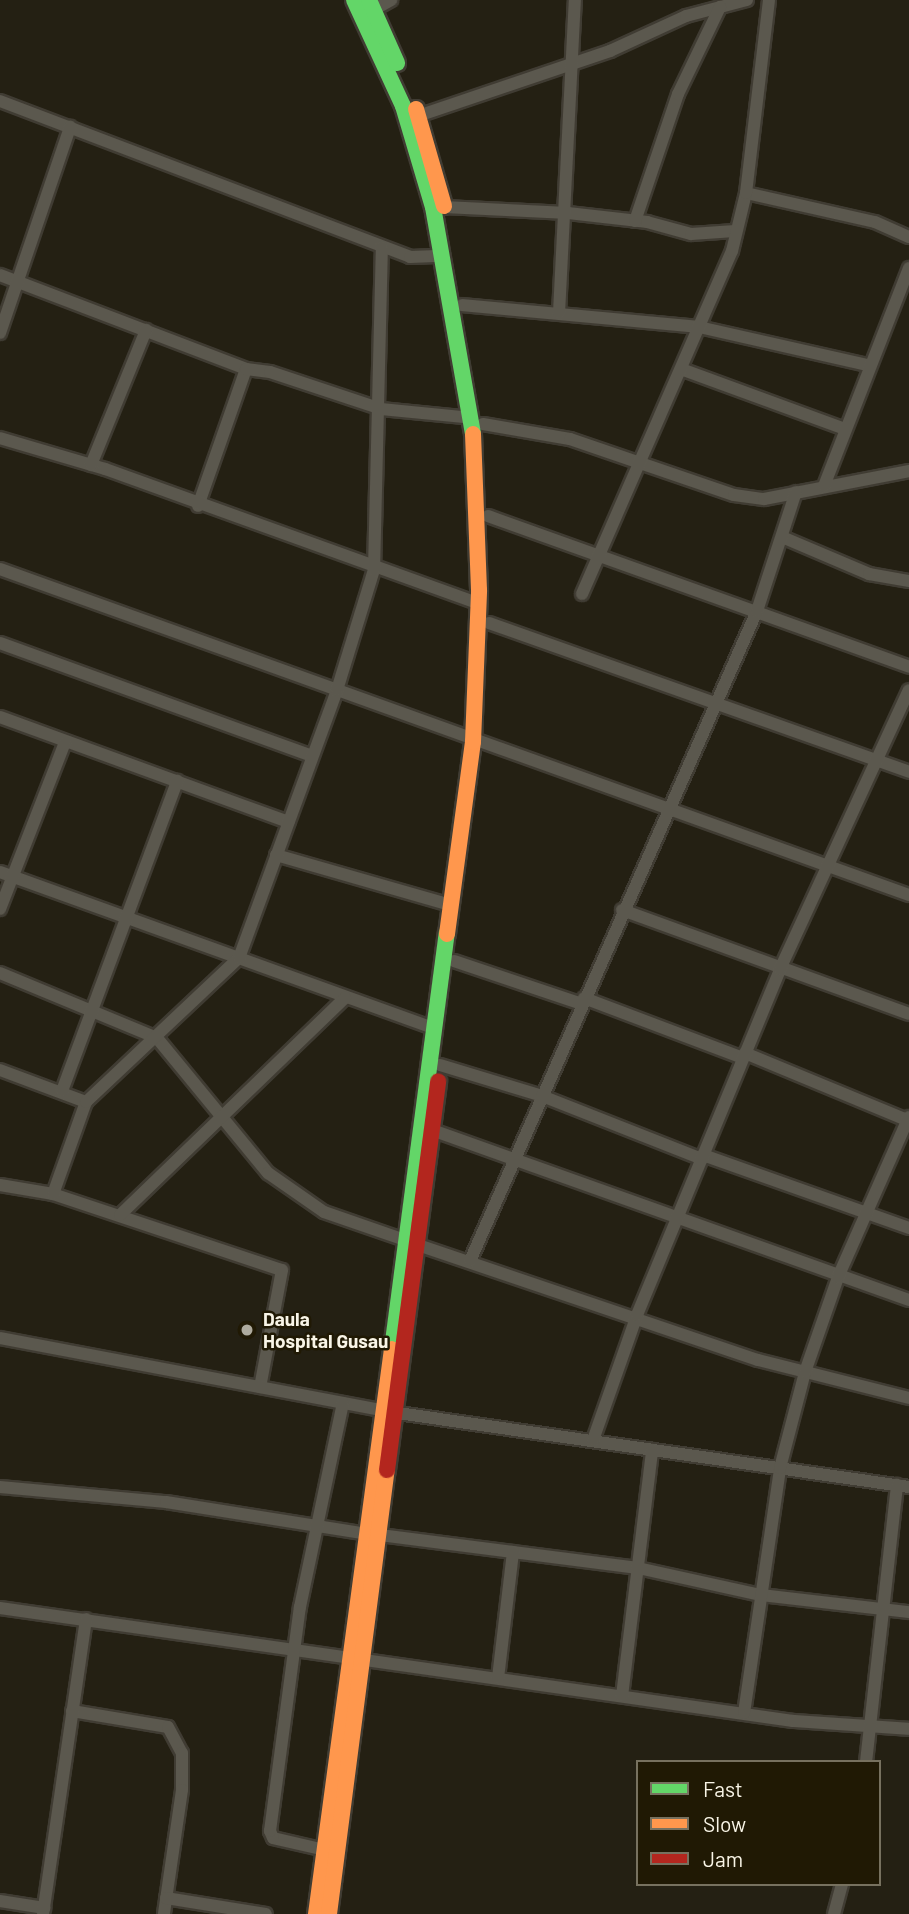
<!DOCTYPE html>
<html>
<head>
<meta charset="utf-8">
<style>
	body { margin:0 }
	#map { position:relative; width:909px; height:1914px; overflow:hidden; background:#242013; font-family:Barlow,sans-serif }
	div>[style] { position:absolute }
	.roads { filter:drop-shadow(2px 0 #403c33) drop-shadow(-2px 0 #403c33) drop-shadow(0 2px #403c33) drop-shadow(0 -2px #403c33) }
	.street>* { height:12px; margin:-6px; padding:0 6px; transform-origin:6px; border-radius:6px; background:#5b584e }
	.fast>* { height:16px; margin:-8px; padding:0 8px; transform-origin:8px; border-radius:8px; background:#63d668 }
	.slow>* { height:16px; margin:-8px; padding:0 8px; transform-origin:8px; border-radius:8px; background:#ff974d }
	.jam>* { height:16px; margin:-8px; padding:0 8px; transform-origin:8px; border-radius:8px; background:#b3261e }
	.dots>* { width:19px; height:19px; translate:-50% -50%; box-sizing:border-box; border:4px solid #201904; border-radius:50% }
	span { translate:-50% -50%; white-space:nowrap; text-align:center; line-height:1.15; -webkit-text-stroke:5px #201904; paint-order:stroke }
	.poi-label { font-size:19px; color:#f9f5e7; font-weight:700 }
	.left { translate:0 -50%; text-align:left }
	.legend { position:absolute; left:636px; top:1760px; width:245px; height:126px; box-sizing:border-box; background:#201904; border:2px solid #77715f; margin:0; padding:9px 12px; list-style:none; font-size:21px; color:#f9f5e7 }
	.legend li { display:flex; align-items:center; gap:14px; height:35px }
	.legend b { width:35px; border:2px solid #77715f }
</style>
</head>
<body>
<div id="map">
	<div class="roads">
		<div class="street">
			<div style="left:373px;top:10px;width:21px;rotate:-29deg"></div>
			<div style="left:0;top:101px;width:439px;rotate:20.8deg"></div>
			<div style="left:410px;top:257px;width:33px;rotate:-2deg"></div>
			<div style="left:418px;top:116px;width:203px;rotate:-18.7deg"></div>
			<div style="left:610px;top:51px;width:84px;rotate:-24.7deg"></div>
			<div style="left:686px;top:16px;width:63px;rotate:-14.7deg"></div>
			<div style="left:746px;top:193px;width:132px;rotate:12.7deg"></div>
			<div style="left:875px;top:222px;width:37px;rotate:24deg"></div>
			<div style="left:444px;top:207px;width:124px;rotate:2.8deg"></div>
			<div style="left:568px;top:213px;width:80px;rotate:6.5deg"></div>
			<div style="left:647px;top:222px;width:46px;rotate:15.3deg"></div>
			<div style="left:691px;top:234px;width:44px;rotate:-3.9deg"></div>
			<div style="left:635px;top:221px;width:134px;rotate:-71.3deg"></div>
			<div style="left:678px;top:94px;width:97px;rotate:-64.2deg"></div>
			<div style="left:0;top:275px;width:263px;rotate:20.9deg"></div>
			<div style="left:246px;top:369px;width:145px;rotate:109.3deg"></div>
			<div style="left:462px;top:305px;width:238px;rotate:5.3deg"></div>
			<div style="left:699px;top:327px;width:173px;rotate:12.7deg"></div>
			<div style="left:559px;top:313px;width:313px;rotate:-87.1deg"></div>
			<div style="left:0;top:333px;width:218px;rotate:-71.2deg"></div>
			<div style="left:246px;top:369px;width:24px;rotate:7deg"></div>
			<div style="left:270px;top:372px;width:117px;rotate:18.4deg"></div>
			<div style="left:381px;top:409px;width:91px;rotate:5.6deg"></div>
			<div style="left:681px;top:369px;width:175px;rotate:20.1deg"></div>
			<div style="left:483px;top:424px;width:88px;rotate:9.8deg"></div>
			<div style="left:570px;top:439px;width:173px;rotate:18.9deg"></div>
			<div style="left:734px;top:495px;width:30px;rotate:8deg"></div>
			<div style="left:764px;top:499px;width:148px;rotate:-10.9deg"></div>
			<div style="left:0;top:438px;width:109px;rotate:16.4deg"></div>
			<div style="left:105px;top:469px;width:398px;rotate:19.8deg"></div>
			<div style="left:91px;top:465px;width:146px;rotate:-67.8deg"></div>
			<div style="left:824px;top:486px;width:234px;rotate:-68.7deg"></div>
			<div style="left:488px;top:516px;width:447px;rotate:19.7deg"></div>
			<div style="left:782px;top:537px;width:95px;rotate:23deg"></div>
			<div style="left:869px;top:574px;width:41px;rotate:9.9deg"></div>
			<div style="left:0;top:569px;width:966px;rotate:19.73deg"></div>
			<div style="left:582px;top:594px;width:374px;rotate:-66.4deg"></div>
			<div style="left:732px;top:251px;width:60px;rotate:-76.4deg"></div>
			<div style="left:746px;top:193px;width:194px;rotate:-83.2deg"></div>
			<div style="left:489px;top:623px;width:446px;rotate:19.5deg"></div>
			<div style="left:0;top:643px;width:332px;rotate:19.9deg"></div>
			<div style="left:0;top:717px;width:307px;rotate:20deg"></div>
			<div style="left:276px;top:855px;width:181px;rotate:16deg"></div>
			<div style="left:0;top:872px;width:460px;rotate:19.8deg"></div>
			<div style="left:0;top:909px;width:179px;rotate:-68.7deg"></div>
			<div style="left:622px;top:910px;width:305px;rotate:19.9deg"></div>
			<div style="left:454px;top:961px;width:135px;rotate:18.6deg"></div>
			<div style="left:0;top:973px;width:170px;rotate:22.5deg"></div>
			<div style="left:157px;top:1038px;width:175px;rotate:50.6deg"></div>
			<div style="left:268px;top:1173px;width:68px;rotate:34.9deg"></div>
			<div style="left:324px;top:1212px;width:86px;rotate:19.1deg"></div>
			<div style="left:584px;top:998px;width:170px;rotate:20.7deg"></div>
			<div style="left:745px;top:1053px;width:178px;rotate:22.5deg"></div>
			<div style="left:440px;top:1065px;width:107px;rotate:16.9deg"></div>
			<div style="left:542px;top:1096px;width:172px;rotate:21.5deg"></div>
			<div style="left:0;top:1070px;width:92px;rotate:20.4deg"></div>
			<div style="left:62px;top:1091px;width:331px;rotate:-69.6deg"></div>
			<div style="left:432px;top:1130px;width:506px;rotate:19.62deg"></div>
			<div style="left:703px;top:1155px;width:219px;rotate:19.5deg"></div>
			<div style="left:0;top:1185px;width:54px;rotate:9.6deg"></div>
			<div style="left:53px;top:1194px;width:241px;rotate:18.4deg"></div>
			<div style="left:282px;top:1270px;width:119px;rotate:100.6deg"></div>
			<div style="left:53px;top:1194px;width:98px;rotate:-70.3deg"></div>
			<div style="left:86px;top:1102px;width:210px;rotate:-43.3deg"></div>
			<div style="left:239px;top:958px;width:285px;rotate:-69.9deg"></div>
			<div style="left:337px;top:690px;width:126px;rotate:-72.9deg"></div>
			<div style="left:374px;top:570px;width:323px;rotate:-88.6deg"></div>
			<div style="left:120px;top:1215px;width:313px;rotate:-44deg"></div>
			<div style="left:418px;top:1245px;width:359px;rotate:18.7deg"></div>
			<div style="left:758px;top:1360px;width:156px;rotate:14.1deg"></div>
			<div style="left:470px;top:1261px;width:711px;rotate:-66.18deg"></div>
			<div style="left:757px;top:611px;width:125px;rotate:-71.9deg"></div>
			<div style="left:0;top:1338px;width:393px;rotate:10.7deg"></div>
			<div style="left:398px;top:1413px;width:516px;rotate:8.24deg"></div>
			<div style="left:593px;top:1440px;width:133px;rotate:-70.6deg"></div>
			<div style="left:637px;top:1315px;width:374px;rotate:-67.5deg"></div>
			<div style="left:780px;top:969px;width:307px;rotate:-65.2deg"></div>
			<div style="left:0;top:1487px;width:167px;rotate:5.2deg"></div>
			<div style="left:166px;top:1502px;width:205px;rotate:9deg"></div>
			<div style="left:380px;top:1535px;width:260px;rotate:7.3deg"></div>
			<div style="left:638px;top:1568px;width:126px;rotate:12.4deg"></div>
			<div style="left:761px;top:1595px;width:149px;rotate:6.6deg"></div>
			<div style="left:0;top:1608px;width:801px;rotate:8.11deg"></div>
			<div style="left:793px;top:1721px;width:116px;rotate:3.9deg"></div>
			<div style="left:498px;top:1678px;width:127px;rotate:-83.2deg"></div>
			<div style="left:622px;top:1696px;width:248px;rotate:-83deg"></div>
			<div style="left:72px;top:1711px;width:97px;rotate:9.5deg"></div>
			<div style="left:168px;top:1727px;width:30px;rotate:62deg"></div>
			<div style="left:182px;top:1753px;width:37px;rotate:90deg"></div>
			<div style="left:182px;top:1790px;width:125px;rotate:98.3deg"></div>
			<div style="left:744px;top:1713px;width:248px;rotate:-81.6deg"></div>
			<div style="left:780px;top:1468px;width:99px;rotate:-75.4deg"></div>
			<div style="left:805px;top:1372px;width:101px;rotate:-70.8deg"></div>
			<div style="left:838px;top:1277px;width:175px;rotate:-66.1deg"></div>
			<div style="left:866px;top:1762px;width:279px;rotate:-83.6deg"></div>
			<div style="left:325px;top:1850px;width:53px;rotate:-167deg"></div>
			<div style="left:273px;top:1838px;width:8px;rotate:-113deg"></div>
			<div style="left:270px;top:1831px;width:226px;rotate:-82.4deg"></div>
			<div style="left:300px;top:1607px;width:208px;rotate:-78.1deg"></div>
			<div style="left:166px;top:1898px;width:101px;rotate:9.1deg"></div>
			<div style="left:0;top:1901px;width:45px;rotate:9deg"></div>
			<div style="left:43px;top:1914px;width:298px;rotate:-81.7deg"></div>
			<div style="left:834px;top:1914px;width:31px;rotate:-75deg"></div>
		</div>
		<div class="fast">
			<div style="left:354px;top:0;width:117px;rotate:65.2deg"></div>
			<div style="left:403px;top:106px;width:105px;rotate:73.5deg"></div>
			<div style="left:433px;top:207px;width:230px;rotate:80deg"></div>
			<div style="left:369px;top:0;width:69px;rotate:66deg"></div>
			<div style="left:392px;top:1349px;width:419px;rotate:-82.5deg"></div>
		</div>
		<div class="slow">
			<div style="left:416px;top:109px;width:101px;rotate:73.9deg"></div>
			<div style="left:447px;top:934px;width:194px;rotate:-82.3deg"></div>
			<div style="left:473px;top:742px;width:152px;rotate:-87.7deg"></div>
			<div style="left:479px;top:590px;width:156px;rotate:-92.2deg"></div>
			<div style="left:316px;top:1914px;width:570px;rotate:-82.34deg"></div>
			<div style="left:329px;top:1914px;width:448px;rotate:-82.6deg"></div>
		</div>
		<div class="jam">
			<div style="left:387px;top:1470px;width:392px;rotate:-82.5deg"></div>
		</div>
	</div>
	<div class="dots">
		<div style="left:247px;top:1330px;background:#aeaa9d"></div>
	</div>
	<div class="poi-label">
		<span class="left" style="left:263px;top:1330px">Daula<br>Hospital Gusau</span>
	</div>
	<ul class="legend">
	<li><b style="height:9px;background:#63d668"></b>Fast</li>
	<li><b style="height:9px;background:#ff974d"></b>Slow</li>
	<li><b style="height:9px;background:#b3261e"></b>Jam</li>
	</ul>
</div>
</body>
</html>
